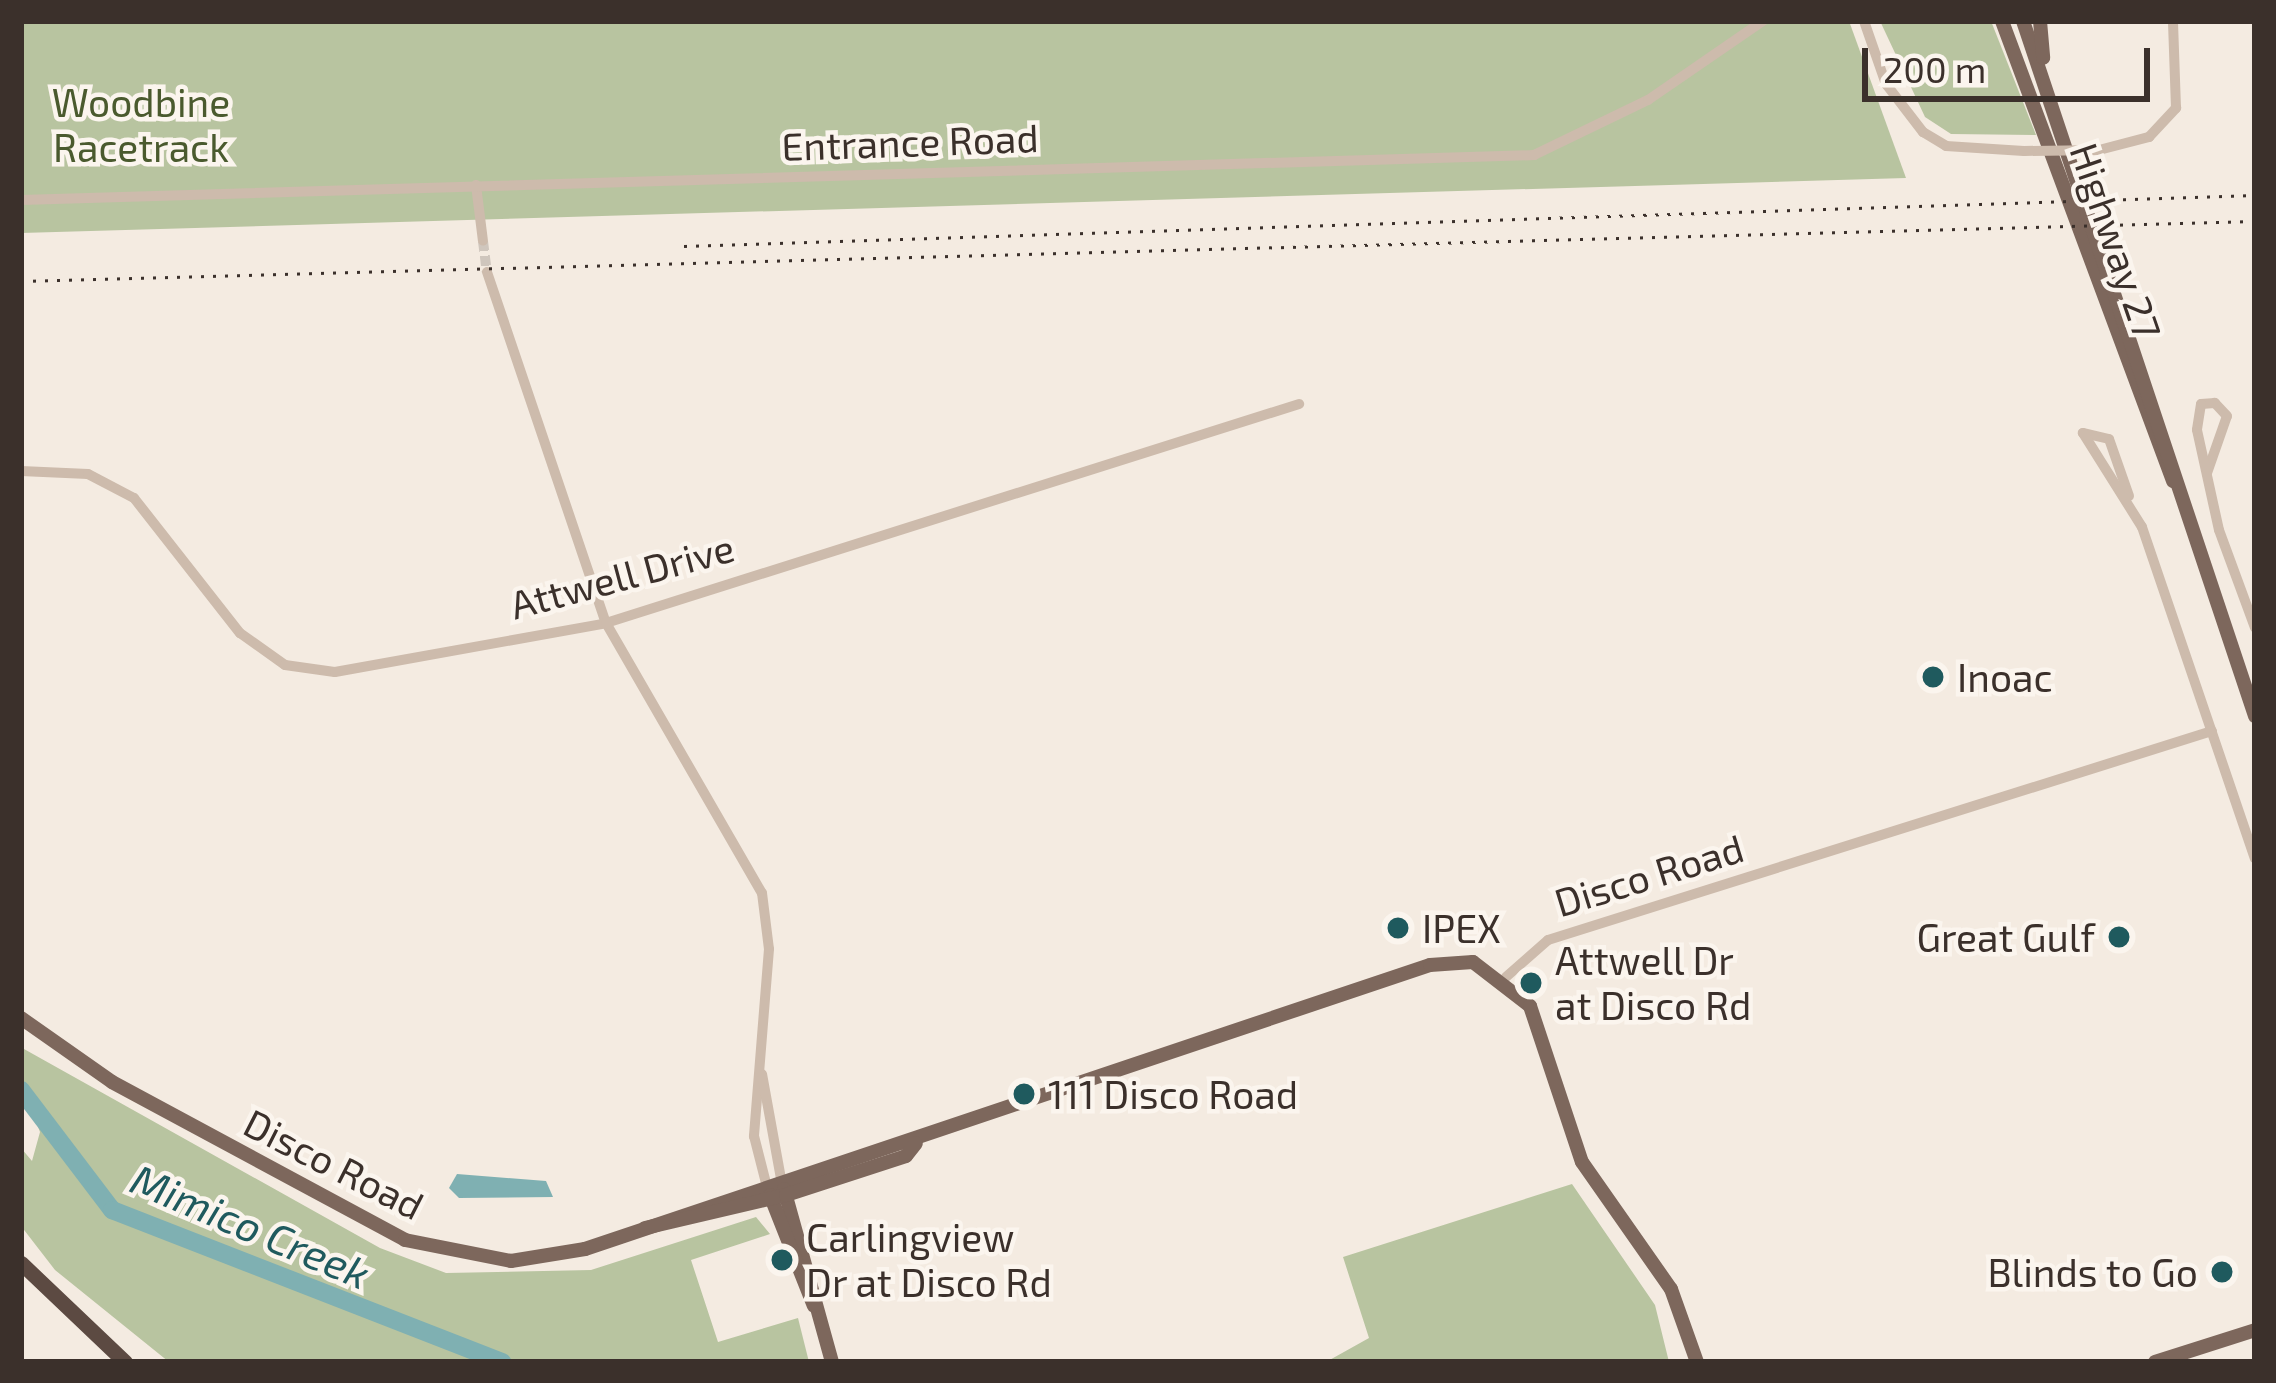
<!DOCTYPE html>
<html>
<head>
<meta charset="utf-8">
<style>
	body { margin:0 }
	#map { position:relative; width:2276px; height:1383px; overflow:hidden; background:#f4ebe1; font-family:"Exo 2",sans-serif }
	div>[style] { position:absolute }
	.green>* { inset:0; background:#b8c4a0 }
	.water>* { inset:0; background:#7fb0b2 }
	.river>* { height:18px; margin:-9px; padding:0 9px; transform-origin:9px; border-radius:9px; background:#7fb0b2 }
	.minor-tunnel>* { height:10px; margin-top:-5px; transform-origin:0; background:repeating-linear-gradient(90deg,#cfc6bd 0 10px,transparent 0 15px) }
	.minor>* { height:10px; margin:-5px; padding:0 5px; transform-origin:5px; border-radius:5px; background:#cdbbac }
	.major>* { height:14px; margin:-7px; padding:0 7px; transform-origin:7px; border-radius:7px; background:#7d675c }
	.highway>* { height:15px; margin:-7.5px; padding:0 7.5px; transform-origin:7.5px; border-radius:7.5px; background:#5c4a42 }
	.rail>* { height:3px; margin-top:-1.5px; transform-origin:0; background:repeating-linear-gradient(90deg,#3b302b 0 3px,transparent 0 12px) }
	.minor-bridge>* { height:10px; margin:-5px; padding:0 5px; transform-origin:5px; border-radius:5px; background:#cdbbac }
	.dots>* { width:33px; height:33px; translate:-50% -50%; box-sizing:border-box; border:6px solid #fbf5ee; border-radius:50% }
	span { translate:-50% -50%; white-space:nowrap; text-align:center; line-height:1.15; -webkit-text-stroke:9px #fbf5ee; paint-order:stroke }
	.park-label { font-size:39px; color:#4a5a2e }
	.street-label { font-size:39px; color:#3b302b }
	.poi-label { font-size:39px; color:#3b302b }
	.left { translate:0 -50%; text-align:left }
	.right { translate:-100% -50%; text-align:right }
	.water-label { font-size:42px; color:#1f5a5e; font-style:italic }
	.frame { position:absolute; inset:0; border:24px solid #3b302b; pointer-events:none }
	.scale { position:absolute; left:1862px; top:48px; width:288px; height:54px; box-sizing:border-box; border:6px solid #3b302b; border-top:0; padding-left:15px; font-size:36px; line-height:42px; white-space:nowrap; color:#3b302b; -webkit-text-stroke:9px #fbf5ee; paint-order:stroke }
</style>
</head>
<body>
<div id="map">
	<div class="green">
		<div style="clip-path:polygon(21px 21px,1849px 21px,1906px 178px,21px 233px)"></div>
		<div style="clip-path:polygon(1880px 21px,1991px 21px,2036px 135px,1951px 134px,1925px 117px)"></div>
		<div style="clip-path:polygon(evenodd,24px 1049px,380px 1248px,446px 1273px,591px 1270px,756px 1217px,770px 1234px,691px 1260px,718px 1342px,798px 1318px,809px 1362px,169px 1362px,55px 1270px,21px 1226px,21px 1148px,32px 1161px,40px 1132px,21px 1082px,24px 1049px,153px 1227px,420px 1328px,442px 1338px,432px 1342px,153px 1227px)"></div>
		<div style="clip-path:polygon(1572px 1184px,1655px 1305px,1669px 1362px,1326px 1362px,1369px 1338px,1343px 1257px)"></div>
	</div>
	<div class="water">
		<div style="clip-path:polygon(457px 1174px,546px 1181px,553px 1197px,459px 1198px,449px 1188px)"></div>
	</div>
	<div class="river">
		<div style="left:21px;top:1090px;width:151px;rotate:52.8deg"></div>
		<div style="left:112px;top:1210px;width:419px;rotate:21.3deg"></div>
	</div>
	<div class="minor-tunnel">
		<div style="left:483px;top:241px;width:31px;rotate:83deg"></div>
	</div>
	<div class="minor">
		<div style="left:1864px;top:21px;width:67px;rotate:70.8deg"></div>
		<div style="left:1886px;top:84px;width:61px;rotate:52.4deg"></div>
		<div style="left:1923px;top:132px;width:27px;rotate:31deg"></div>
		<div style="left:1946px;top:146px;width:78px;rotate:3.7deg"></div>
		<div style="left:2099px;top:150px;width:52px;rotate:-14.6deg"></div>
		<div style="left:2149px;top:137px;width:40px;rotate:-47deg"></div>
		<div style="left:2176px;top:108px;width:87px;rotate:-92deg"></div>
		<div style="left:476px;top:185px;width:56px;rotate:82.9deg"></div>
		<div style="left:21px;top:200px;width:1514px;rotate:-1.7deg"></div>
		<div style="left:1534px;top:155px;width:127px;rotate:-25.8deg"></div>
		<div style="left:1648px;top:100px;width:140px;rotate:-34.5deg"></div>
		<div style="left:487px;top:272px;width:371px;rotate:71.3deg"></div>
		<div style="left:606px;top:623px;width:312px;rotate:60deg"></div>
		<div style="left:762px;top:893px;width:56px;rotate:82.9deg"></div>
		<div style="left:769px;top:949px;width:188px;rotate:94.6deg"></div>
		<div style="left:754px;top:1136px;width:49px;rotate:75.7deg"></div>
		<div style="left:21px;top:471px;width:67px;rotate:2.6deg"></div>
		<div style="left:88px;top:474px;width:52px;rotate:27.6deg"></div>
		<div style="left:134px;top:498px;width:172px;rotate:51.9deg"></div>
		<div style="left:240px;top:633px;width:55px;rotate:35.4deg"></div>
		<div style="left:285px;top:665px;width:50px;rotate:8deg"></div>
		<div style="left:335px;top:672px;width:275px;rotate:-10.2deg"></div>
		<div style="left:606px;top:623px;width:727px;rotate:-17.54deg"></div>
		<div style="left:2207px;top:473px;width:60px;rotate:-70.7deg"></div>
		<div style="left:2227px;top:416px;width:18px;rotate:-133deg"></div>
		<div style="left:2215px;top:403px;width:14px;rotate:176deg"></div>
		<div style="left:2201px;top:404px;width:26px;rotate:99deg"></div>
		<div style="left:2197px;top:430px;width:102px;rotate:77.6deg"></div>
		<div style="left:2219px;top:530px;width:104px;rotate:69.8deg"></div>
		<div style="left:2129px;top:496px;width:60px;rotate:-109.3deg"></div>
		<div style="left:2109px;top:439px;width:27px;rotate:-167deg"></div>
		<div style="left:2083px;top:433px;width:111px;rotate:57.9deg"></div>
		<div style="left:2142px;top:527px;width:350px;rotate:71.2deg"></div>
		<div style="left:1506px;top:977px;width:56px;rotate:-41.4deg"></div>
		<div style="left:1548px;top:940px;width:696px;rotate:-17.47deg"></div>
		<div style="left:762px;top:1074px;width:107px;rotate:79.7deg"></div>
	</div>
	<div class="major">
		<div style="left:2002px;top:21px;width:491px;rotate:69.6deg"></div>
		<div style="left:2023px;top:21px;width:733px;rotate:71.54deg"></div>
		<div style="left:2040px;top:21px;width:37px;rotate:85deg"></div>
		<div style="left:21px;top:1018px;width:111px;rotate:35.1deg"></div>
		<div style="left:112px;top:1082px;width:333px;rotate:28.3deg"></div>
		<div style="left:405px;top:1240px;width:108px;rotate:11.2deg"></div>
		<div style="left:511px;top:1261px;width:75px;rotate:-9.2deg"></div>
		<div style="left:585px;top:1249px;width:891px;rotate:-18.58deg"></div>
		<div style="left:1430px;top:965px;width:43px;rotate:-4deg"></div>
		<div style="left:1473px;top:962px;width:72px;rotate:37.7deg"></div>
		<div style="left:1530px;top:1006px;width:164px;rotate:71.6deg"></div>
		<div style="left:1582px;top:1162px;width:155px;rotate:55deg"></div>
		<div style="left:1671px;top:1289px;width:77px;rotate:70.4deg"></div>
		<div style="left:784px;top:1189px;width:180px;rotate:74.5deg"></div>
		<div style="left:770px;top:1195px;width:119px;rotate:68.4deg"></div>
		<div style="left:645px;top:1228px;width:145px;rotate:-13.2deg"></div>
		<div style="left:786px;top:1195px;width:126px;rotate:-18deg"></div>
		<div style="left:906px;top:1156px;width:16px;rotate:-52deg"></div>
		<div style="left:2155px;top:1362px;width:105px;rotate:-17.7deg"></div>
	</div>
	<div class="highway">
		<div style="left:21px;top:1263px;width:144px;rotate:43.6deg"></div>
	</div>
	<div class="rail">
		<div style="left:684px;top:246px;width:1572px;rotate:-1.86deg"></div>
		<div style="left:21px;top:281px;width:2235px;rotate:-1.54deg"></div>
	</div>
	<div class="minor-bridge">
		<div style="left:2024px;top:151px;width:75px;rotate:-0.8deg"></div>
	</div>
	<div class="dots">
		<div style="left:1933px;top:677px;background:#1f5a5e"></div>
		<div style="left:1398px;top:928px;background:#1f5a5e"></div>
		<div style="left:2119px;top:937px;background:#1f5a5e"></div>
		<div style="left:1531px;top:983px;background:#1f5a5e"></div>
		<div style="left:1024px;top:1094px;background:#1f5a5e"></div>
		<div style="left:782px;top:1260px;background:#1f5a5e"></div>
		<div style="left:2222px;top:1272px;background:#1f5a5e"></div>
	</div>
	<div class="park-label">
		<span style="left:141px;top:125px">Woodbine<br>Racetrack</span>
	</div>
	<div class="street-label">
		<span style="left:910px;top:142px;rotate:-2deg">Entrance Road</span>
		<span style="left:2116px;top:241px;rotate:71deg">Highway 27</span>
		<span style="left:622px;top:576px;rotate:-15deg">Attwell Drive</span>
		<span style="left:1649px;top:875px;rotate:-17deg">Disco Road</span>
		<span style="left:334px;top:1164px;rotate:27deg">Disco Road</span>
	</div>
	<div class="poi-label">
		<span class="left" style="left:1957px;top:677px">Inoac</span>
		<span class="left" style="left:1422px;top:928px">IPEX</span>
		<span class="right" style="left:2095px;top:937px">Great Gulf</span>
		<span class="left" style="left:1555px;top:983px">Attwell Dr<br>at Disco Rd</span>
		<span class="left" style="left:1048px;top:1094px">111 Disco Road</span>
		<span class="left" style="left:806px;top:1260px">Carlingview<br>Dr at Disco Rd</span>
		<span class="right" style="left:2198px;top:1272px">Blinds to Go</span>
	</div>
	<div class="water-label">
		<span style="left:251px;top:1225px;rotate:23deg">Mimico Creek</span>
	</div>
	<div class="frame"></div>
	<div class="scale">200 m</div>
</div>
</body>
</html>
